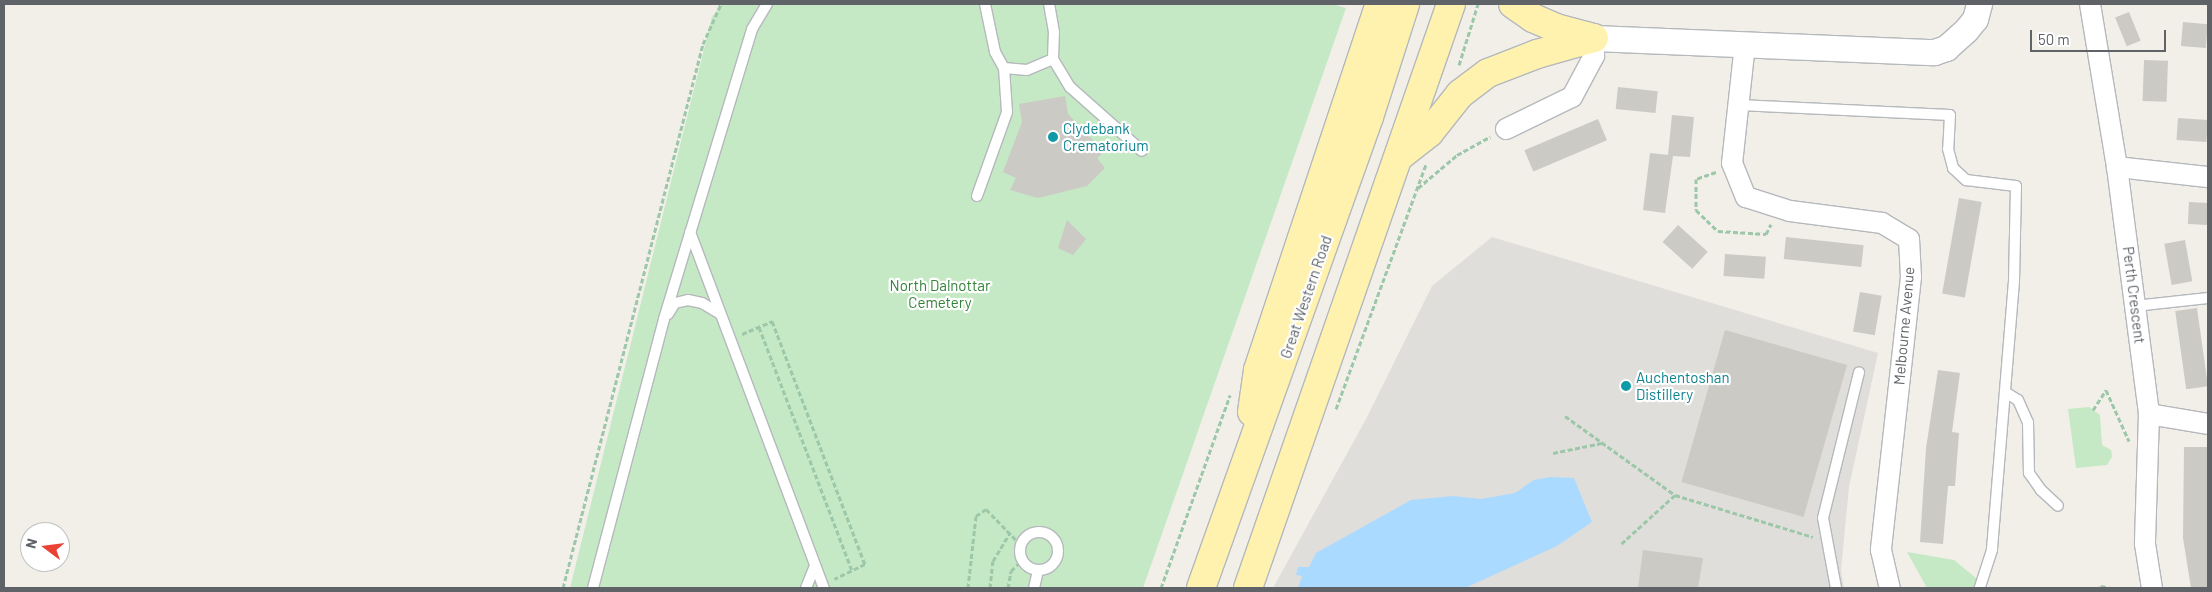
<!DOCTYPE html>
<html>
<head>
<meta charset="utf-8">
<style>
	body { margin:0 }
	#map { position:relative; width:2212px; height:592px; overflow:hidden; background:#f1efe8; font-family:Barlow,sans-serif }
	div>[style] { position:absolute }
	.industrial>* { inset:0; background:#e0deda }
	.green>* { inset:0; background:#c5e8c5 }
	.water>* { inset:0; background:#aadaff }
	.building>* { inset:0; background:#cccac5; transform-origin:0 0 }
	.path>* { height:3px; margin-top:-1.5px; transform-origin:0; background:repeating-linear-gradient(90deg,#9cc7a9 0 5px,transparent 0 7.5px) }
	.roads { filter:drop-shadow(1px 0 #b5b8bc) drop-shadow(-1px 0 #b5b8bc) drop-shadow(0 1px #b5b8bc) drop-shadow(0 -1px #b5b8bc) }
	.service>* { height:10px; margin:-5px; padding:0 5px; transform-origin:5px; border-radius:5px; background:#fff }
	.service>.ring { margin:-5px; padding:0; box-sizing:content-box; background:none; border:10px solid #fff; border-radius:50% }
	.minor>* { height:20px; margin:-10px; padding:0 10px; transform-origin:10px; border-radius:10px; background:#fff }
	.tertiary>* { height:25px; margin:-12.5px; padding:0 12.5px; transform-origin:12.5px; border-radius:12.5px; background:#fff }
	.primary>* { height:28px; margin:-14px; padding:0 14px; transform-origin:14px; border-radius:14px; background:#fff2af }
	.dots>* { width:14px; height:14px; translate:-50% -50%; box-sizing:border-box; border:2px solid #fff; border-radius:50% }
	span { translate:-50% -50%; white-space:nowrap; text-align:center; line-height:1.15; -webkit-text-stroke:4.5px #fff; paint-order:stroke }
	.culture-label { font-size:15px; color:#0d838f }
	.left { translate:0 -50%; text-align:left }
	.park-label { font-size:15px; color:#348238 }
	.street-label { font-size:15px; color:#5f6368 }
	.frame { position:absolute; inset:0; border:5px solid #5f6368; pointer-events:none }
	.north { position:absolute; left:20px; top:522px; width:50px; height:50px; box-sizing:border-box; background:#fff; border:1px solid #bfc1c3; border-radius:50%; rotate:285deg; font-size:14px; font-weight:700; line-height:20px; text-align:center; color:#5f6368 }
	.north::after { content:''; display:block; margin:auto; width:18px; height:22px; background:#ea4335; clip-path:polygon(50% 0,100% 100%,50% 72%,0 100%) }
	.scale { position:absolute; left:2030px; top:30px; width:136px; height:22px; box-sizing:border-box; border:2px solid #5f6368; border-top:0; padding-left:6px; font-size:15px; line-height:18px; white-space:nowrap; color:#5f6368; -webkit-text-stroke:4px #fff; paint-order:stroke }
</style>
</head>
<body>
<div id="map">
	<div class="industrial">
		<div style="clip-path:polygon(1492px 237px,1878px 353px,1849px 487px,1841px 570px,1844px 588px,1273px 588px,1366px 419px,1432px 286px)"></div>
	</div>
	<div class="green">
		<div style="clip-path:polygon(722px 4px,1332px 4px,1346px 8px,1143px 588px,570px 588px,712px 17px)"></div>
		<div style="clip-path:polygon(2089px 407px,2100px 415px,2102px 445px,2111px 450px,2112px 457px,2107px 465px,2076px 468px,2068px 409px)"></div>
		<div style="clip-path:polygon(1907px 552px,1954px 560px,1988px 588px,1927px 588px)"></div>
	</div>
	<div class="water">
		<div style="clip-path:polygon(1550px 477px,1574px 478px,1592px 522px,1557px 546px,1465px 588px,1298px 588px,1302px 576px,1296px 575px,1298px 567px,1309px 567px,1316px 553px,1411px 500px,1453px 496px,1481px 499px,1515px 493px,1534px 480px)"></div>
	</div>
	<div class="building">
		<div style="left:2129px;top:12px;width:31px;height:15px;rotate:68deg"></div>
		<div style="left:2183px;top:22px;width:25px;height:24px;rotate:5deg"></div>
		<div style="left:2144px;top:60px;width:24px;height:41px;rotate:2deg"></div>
		<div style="left:1618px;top:87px;width:40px;height:22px;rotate:6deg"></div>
		<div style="clip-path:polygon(1065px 96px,1068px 114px,1104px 152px,1097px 158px,1105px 168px,1087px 186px,1038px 198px,1010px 190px,1016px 178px,1003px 172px,1022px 122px,1019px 104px)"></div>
		<div style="clip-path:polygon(1672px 115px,1694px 117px,1690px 157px,1673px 156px,1665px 213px,1643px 210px,1650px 153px,1668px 155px)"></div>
		<div style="left:2178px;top:118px;width:30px;height:22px;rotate:4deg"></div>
		<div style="left:1598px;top:119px;width:23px;height:80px;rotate:67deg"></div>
		<div style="left:1959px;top:198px;width:23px;height:97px;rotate:10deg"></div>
		<div style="left:2189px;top:202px;width:19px;height:22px;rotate:3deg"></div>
		<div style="clip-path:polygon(1067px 220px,1086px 239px,1073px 255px,1058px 248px)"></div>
		<div style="left:1678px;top:225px;width:40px;height:23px;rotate:42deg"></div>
		<div style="left:1786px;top:237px;width:78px;height:22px;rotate:6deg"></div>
		<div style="left:2185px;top:240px;width:42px;height:21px;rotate:80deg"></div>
		<div style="left:1725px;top:254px;width:41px;height:22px;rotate:4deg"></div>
		<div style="left:1860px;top:292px;width:22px;height:40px;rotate:10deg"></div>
		<div style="left:2197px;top:308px;width:79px;height:22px;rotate:82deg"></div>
		<div style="left:1725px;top:330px;width:127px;height:158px;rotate:16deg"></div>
		<div style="clip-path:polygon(1938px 370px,1960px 373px,1952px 432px,1959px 433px,1955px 486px,1948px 486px,1943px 544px,1920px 542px,1926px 448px)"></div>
		<div style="clip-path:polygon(2184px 447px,2207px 447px,2208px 588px,2191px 588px,2183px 538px)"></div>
		<div style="clip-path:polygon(1643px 550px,1703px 558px,1698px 588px,1638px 588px)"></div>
	</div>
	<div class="path">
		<div style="left:1459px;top:65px;width:64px;rotate:-72.7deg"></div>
		<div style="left:1716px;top:172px;width:21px;rotate:161deg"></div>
		<div style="left:1696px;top:179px;width:31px;rotate:90deg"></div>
		<div style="left:1696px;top:210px;width:30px;rotate:44deg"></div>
		<div style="left:1718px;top:231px;width:48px;rotate:3.6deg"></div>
		<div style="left:1766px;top:234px;width:11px;rotate:-63deg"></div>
		<div style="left:1418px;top:188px;width:51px;rotate:-40.2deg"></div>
		<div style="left:1457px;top:155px;width:38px;rotate:-29deg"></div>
		<div style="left:759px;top:327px;width:260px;rotate:69.1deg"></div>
		<div style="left:742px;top:334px;width:33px;rotate:-23deg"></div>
		<div style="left:772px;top:321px;width:260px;rotate:69.1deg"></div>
		<div style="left:865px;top:564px;width:34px;rotate:154deg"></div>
		<div style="left:1336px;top:409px;width:261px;rotate:-69.8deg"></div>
		<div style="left:2093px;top:410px;width:24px;rotate:-57deg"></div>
		<div style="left:2106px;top:390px;width:56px;rotate:65.7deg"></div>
		<div style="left:1565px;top:416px;width:135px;rotate:35.7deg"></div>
		<div style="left:1675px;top:495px;width:73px;rotate:137.8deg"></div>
		<div style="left:1553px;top:453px;width:50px;rotate:-11.5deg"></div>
		<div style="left:1675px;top:495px;width:144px;rotate:16.9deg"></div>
		<div style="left:563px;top:588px;width:562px;rotate:-75.57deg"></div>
		<div style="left:703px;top:44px;width:44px;rotate:-65.8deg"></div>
		<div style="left:968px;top:588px;width:72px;rotate:-83.7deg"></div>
		<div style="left:976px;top:516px;width:12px;rotate:-35deg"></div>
		<div style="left:986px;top:509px;width:50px;rotate:45.8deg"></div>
		<div style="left:990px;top:588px;width:27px;rotate:-84deg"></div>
		<div style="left:993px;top:561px;width:33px;rotate:-59deg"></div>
		<div style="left:1008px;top:588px;width:17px;rotate:-80deg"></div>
		<div style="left:1011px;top:571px;width:16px;rotate:-45deg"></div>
		<div style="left:1161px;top:588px;width:205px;rotate:-70.3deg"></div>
		<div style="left:2100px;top:588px;width:2px;rotate:-63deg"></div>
		<div style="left:2101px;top:586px;width:10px;rotate:11deg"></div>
	</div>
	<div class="roads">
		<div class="service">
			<div style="left:985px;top:4px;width:49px;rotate:78.2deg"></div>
			<div style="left:995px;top:52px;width:18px;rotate:61deg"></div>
			<div style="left:1004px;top:68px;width:23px;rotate:5deg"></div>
			<div style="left:1027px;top:70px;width:28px;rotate:-23deg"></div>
			<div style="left:1053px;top:59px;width:27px;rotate:-88deg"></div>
			<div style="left:1054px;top:32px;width:28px;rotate:-100deg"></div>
			<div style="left:1053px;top:59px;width:33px;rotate:59deg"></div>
			<div style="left:1070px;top:87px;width:96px;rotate:41.6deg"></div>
			<div style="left:1739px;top:105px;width:211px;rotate:2.7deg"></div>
			<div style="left:1950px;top:115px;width:34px;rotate:93deg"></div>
			<div style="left:1948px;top:149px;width:20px;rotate:75deg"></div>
			<div style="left:1953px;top:168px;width:18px;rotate:43deg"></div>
			<div style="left:1966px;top:180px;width:50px;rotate:6.8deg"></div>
			<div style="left:2016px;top:186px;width:95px;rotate:91.2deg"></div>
			<div style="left:2014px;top:281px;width:270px;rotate:94.7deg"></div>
			<div style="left:1992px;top:550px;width:40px;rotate:108deg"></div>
			<div style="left:977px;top:196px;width:89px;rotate:-70.3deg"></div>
			<div style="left:1007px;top:112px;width:44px;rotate:-93.9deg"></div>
			<div style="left:690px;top:232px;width:380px;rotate:69.4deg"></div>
			<div style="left:2135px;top:306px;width:73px;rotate:-6.3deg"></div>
			<div style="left:668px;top:314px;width:13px;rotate:-58deg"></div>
			<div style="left:675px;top:303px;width:13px;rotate:-13deg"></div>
			<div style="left:688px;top:300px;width:14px;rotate:12deg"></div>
			<div style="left:702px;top:303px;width:21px;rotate:31deg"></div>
			<div style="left:2005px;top:392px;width:15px;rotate:32deg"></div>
			<div style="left:2018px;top:400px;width:24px;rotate:66deg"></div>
			<div style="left:2028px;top:422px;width:51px;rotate:88.9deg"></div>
			<div style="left:2029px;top:473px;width:21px;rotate:55deg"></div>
			<div style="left:2041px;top:490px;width:23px;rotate:43deg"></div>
			<div class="ring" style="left:1020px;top:532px;width:28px;height:28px"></div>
			<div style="left:593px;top:588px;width:278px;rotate:-75.2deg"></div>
			<div style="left:664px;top:319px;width:303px;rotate:-73.1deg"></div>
			<div style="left:752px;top:29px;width:29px;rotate:-59deg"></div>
			<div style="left:806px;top:588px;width:24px;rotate:-68deg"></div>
			<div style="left:1034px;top:588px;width:18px;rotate:-77deg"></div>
			<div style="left:1836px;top:588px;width:71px;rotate:-100.5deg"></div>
			<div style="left:1823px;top:518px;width:150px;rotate:-76.1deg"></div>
		</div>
		<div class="minor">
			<div style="left:2090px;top:4px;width:165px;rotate:80.6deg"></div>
			<div style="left:2117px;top:167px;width:249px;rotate:82.6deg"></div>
			<div style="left:2149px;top:414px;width:130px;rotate:91.8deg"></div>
			<div style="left:2145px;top:544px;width:45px;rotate:81deg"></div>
			<div style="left:1745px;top:44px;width:120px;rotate:96.2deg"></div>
			<div style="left:1732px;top:163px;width:37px;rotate:68deg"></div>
			<div style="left:1746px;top:197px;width:46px;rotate:17.7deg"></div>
			<div style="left:1790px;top:211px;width:93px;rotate:7.4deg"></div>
			<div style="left:1882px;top:223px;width:31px;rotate:31deg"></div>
			<div style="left:1909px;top:239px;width:38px;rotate:87deg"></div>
			<div style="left:1911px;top:277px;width:275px;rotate:96.3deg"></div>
			<div style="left:1881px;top:550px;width:39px;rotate:77deg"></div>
			<div style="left:1506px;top:129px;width:73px;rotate:-25.9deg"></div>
			<div style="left:1572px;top:97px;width:47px;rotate:-61.8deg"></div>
			<div style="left:1594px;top:56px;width:18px;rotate:-90deg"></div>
			<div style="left:2117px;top:167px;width:92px;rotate:6.3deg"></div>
			<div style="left:2149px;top:414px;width:60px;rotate:9.6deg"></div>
		</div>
		<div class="tertiary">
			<div style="left:1594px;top:38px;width:340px;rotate:2.4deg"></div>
			<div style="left:1934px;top:52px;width:13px;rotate:-18deg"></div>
			<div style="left:1946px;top:48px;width:27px;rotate:-42deg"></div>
			<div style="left:1966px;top:30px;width:14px;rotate:-51deg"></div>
			<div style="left:1975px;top:19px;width:16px;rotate:-75deg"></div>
		</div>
		<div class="primary">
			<div style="left:1513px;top:4px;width:24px;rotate:35deg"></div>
			<div style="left:1533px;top:18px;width:25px;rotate:23deg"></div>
			<div style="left:1556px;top:28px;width:39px;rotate:15deg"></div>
			<div style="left:1401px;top:155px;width:36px;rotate:-38deg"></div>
			<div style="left:1429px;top:133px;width:50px;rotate:-51.5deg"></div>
			<div style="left:1460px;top:94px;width:35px;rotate:-37deg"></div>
			<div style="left:1488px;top:73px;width:53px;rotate:-21.2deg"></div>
			<div style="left:1537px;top:54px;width:59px;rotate:-15.7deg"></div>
			<div style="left:1252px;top:412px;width:42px;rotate:-81.9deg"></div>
			<div style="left:1258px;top:370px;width:386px;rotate:-71.6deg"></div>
			<div style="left:1201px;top:588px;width:500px;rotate:-70.37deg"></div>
			<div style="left:1369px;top:117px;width:119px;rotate:-72.3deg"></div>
			<div style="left:1248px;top:588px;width:618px;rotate:-70.83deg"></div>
		</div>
	</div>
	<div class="dots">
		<div style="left:1053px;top:137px;background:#0f9aa8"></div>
		<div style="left:1626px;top:386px;background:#0f9aa8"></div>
	</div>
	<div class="culture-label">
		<span class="left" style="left:1063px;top:137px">Clydebank<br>Crematorium</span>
		<span class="left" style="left:1636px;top:386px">Auchentoshan<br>Distillery</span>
	</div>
	<div class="park-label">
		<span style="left:940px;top:294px">North Dalnottar<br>Cemetery</span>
	</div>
	<div class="street-label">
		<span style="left:2134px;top:295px;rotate:83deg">Perth Crescent</span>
		<span style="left:1306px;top:297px;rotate:-71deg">Great Western Road</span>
		<span style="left:1904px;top:326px;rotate:-85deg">Melbourne Avenue</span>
	</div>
	<div class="frame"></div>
	<div class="north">N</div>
	<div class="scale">50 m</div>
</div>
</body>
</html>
